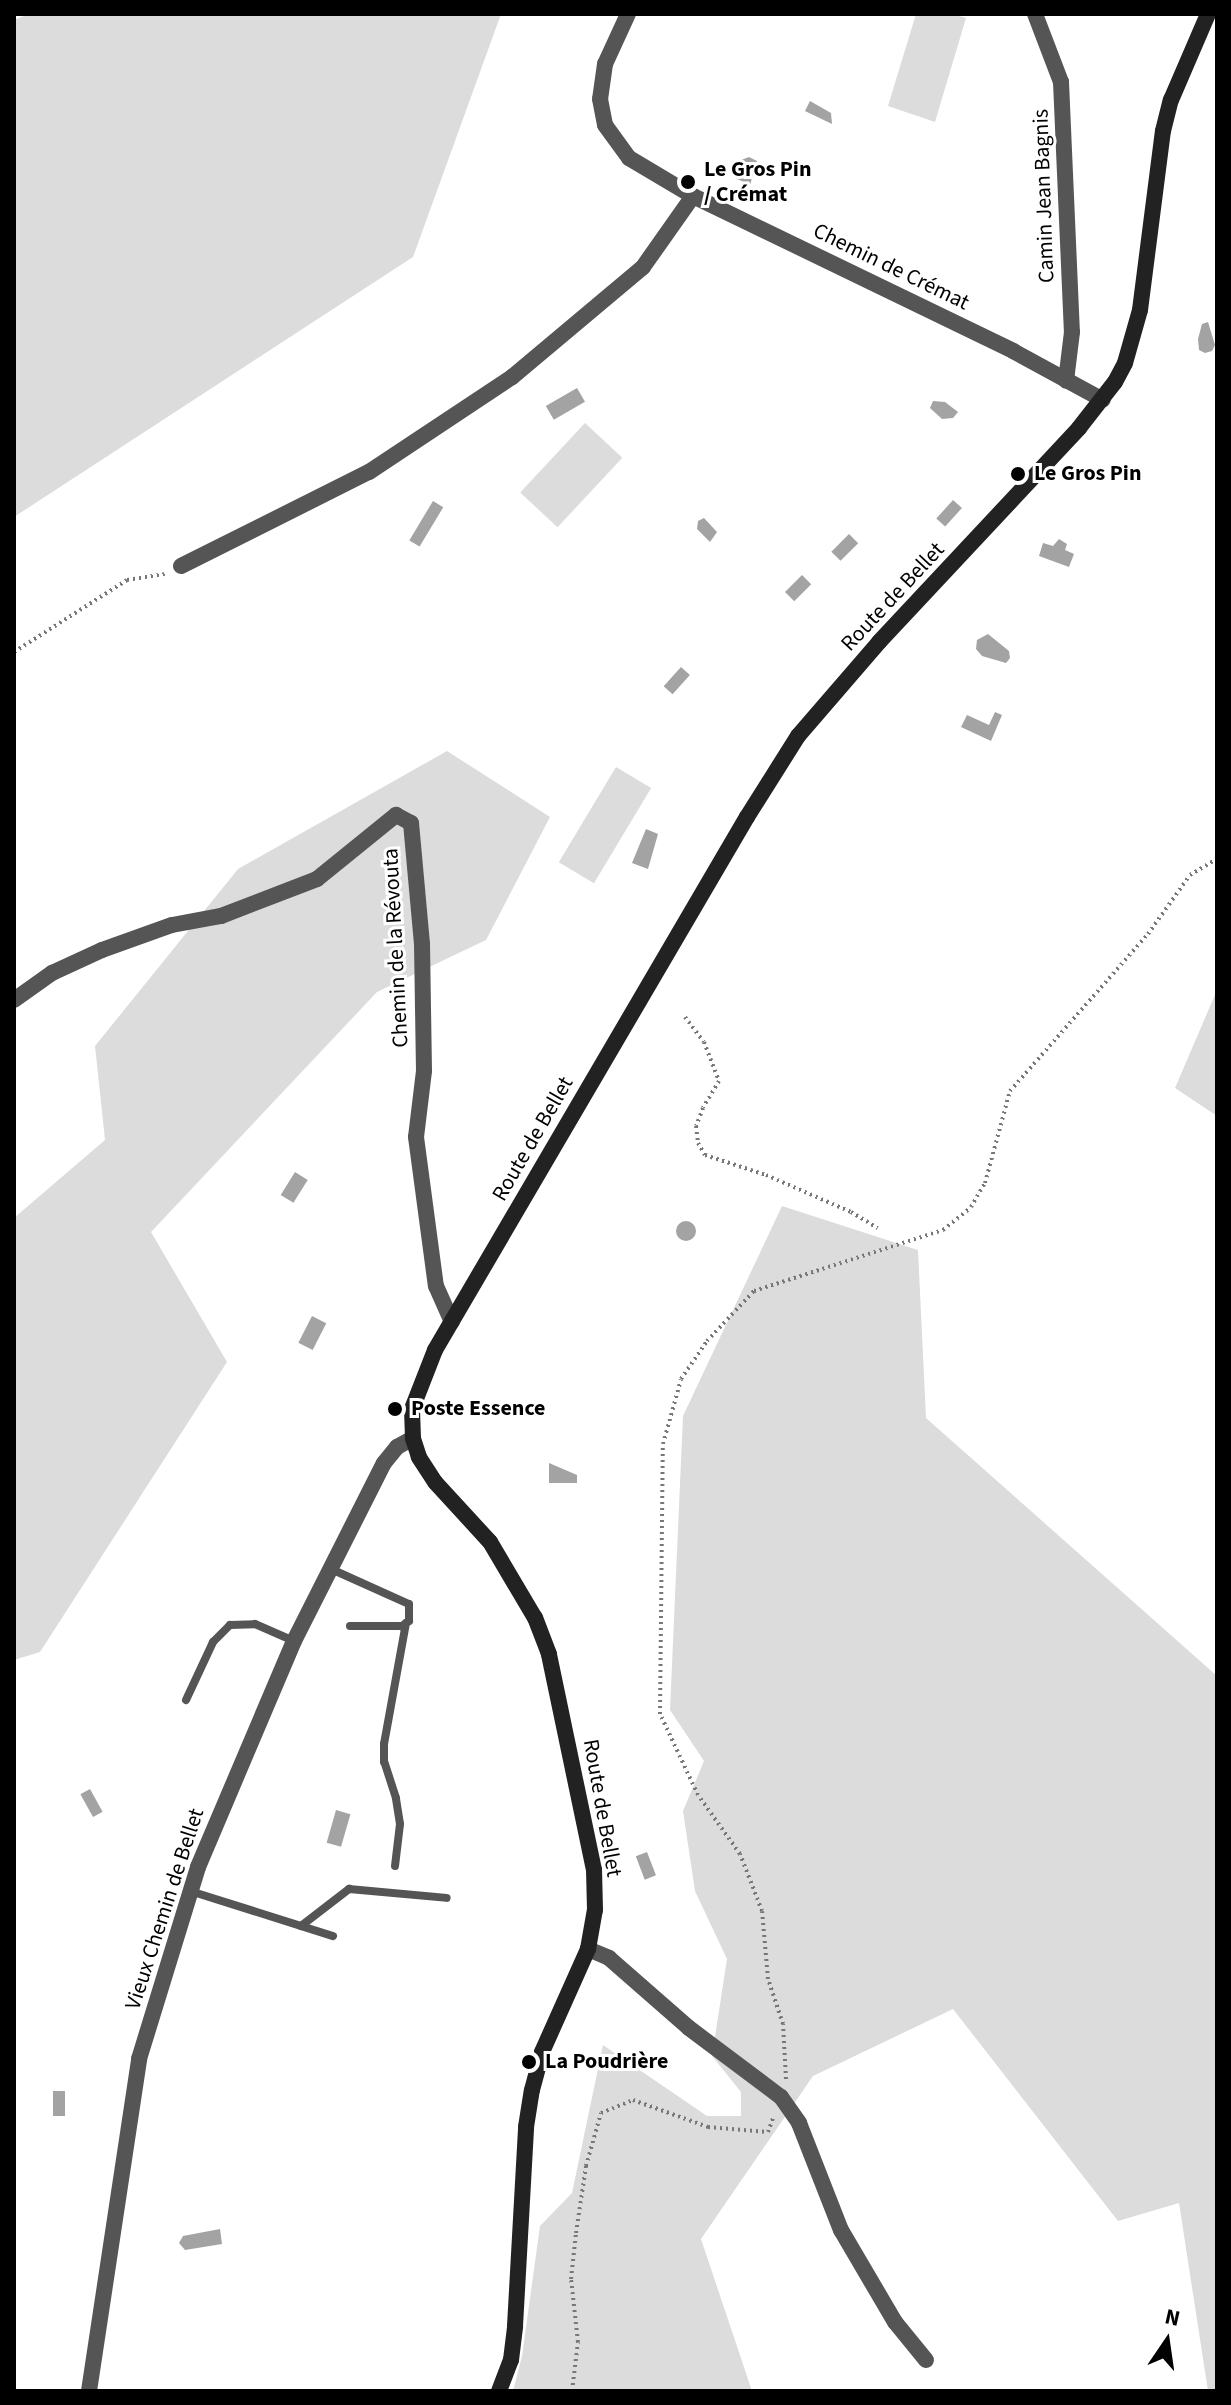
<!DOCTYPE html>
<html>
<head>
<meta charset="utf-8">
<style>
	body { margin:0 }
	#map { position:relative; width:1231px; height:2405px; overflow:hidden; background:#fff; font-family:"Source Sans 3",sans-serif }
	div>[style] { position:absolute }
	.green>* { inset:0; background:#dcdcdc; transform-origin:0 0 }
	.water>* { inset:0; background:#a3a3a3; transform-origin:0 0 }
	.round { border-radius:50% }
	.path>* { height:4px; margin-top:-2px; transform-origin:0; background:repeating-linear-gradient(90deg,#777 0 2px,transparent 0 6px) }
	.service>* { height:8px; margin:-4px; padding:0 4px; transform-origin:4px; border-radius:4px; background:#555 }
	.minor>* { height:16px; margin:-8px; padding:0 8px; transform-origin:8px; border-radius:8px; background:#555 }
	.tertiary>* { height:16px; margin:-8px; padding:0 8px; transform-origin:8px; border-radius:8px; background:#555 }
	.secondary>* { height:16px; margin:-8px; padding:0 8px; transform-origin:8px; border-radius:8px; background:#222 }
	.dots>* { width:22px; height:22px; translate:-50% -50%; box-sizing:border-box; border:4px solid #fff; border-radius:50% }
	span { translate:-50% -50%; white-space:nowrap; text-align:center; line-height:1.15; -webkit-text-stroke:6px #fff; paint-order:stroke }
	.poi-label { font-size:22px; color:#000; font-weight:700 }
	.left { translate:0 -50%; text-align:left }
	.street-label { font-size:22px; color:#000 }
	.frame { position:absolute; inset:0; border:16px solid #000; pointer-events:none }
	.north { position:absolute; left:1127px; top:2301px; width:80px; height:80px; -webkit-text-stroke:6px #fff; paint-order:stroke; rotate:13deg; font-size:22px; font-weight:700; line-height:32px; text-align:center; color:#000 }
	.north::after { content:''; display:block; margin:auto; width:28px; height:36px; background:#000; clip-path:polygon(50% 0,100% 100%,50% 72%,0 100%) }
</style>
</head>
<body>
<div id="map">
	<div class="green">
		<div style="clip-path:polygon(29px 14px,501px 14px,413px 257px,14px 517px,14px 20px)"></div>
		<div style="clip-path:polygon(916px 14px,952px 14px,966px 18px,935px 122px,888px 106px)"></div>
		<div style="left:585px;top:423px;width:51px;height:95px;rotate:43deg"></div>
		<div style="clip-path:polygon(447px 751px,550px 817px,486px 940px,377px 992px,151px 1232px,227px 1362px,40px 1652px,14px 1660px,14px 1218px,105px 1140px,95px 1046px,238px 869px)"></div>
		<div style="left:616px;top:767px;width:41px;height:111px;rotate:31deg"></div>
		<div style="clip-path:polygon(1217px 990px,1217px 1116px,1175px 1088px)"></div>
		<div style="clip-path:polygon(782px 1206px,918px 1250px,926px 1418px,1217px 1676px,1217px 2391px,1208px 2391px,1179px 2203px,1118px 2221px,953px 2009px,813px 2076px,701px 2239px,752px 2391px,513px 2391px,522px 2356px,540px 2226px,572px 2193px,603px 2045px,707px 2116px,741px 2116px,741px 2092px,712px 2056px,727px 1959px,695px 1891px,683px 1811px,704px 1761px,670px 1710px,683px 1416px)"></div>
	</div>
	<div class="water">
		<div style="clip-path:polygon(810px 101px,831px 113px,832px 124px,805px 111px)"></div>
		<div style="clip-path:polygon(749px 157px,757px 161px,750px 185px,733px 177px,741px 160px)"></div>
		<div style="clip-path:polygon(1208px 322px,1215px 345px,1212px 351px,1205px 353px,1199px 350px,1198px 339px,1202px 324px)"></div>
		<div style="left:577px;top:388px;width:16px;height:36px;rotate:60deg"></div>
		<div style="clip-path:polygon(933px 401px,945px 402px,958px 412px,953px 418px,942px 419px,930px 408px)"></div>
		<div style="left:953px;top:500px;width:12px;height:25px;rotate:42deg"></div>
		<div style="left:433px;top:501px;width:12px;height:46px;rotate:31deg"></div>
		<div style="clip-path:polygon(704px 518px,717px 532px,710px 542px,697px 529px,698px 521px)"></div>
		<div style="left:849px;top:534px;width:13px;height:25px;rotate:45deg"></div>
		<div style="clip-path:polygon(1059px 539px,1067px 544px,1065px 550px,1074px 554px,1069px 567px,1039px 556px,1043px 543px,1053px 546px)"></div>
		<div style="left:802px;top:575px;width:13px;height:24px;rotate:45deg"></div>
		<div style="clip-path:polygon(988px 634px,1009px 651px,1010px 658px,1006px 663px,982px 656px,976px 649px,977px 640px)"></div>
		<div style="left:681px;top:667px;width:12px;height:26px;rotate:42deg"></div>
		<div style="clip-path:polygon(995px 712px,1002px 715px,991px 741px,961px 727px,967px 715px,989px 725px)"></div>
		<div style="clip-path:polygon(646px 829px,658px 834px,648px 869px,632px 863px)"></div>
		<div style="left:295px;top:1172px;width:15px;height:27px;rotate:32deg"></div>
		<div class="round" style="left:676px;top:1221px;width:20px;height:20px"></div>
		<div style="left:312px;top:1316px;width:16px;height:30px;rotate:27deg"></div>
		<div style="clip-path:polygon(549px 1463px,577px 1475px,577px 1483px,549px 1483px)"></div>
		<div style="left:90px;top:1789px;width:26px;height:11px;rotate:61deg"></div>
		<div style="left:336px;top:1810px;width:15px;height:34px;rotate:16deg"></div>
		<div style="left:647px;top:1852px;width:25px;height:12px;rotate:69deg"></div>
		<div style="left:53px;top:2091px;width:12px;height:25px"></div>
		<div style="clip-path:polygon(220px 2229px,222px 2244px,185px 2250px,179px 2243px,183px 2236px)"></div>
	</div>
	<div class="path">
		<div style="left:14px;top:652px;width:134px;rotate:-32.5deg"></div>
		<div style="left:127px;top:580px;width:39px;rotate:-9deg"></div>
		<div style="left:685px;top:1017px;width:31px;rotate:53deg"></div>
		<div style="left:704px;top:1042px;width:42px;rotate:69deg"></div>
		<div style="left:719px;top:1081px;width:31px;rotate:121deg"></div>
		<div style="left:703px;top:1108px;width:19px;rotate:111deg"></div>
		<div style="left:696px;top:1126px;width:17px;rotate:83deg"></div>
		<div style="left:698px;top:1143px;width:14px;rotate:60deg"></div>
		<div style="left:705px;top:1155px;width:64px;rotate:18.2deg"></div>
		<div style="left:766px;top:1175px;width:93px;rotate:23.5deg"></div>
		<div style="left:851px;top:1212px;width:31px;rotate:31deg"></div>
		<div style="left:786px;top:2079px;width:55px;rotate:-93.1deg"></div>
		<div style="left:783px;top:2024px;width:47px;rotate:-108.4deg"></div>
		<div style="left:768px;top:1979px;width:68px;rotate:-95deg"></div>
		<div style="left:762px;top:1911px;width:61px;rotate:-111.1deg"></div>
		<div style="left:740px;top:1854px;width:72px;rotate:-125.4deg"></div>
		<div style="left:698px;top:1795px;width:89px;rotate:-115.1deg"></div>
		<div style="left:660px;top:1714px;width:270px;rotate:-89.4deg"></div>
		<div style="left:663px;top:1444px;width:67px;rotate:-74.5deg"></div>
		<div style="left:681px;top:1379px;width:46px;rotate:-55.6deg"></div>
		<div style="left:707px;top:1341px;width:69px;rotate:-46.8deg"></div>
		<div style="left:754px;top:1291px;width:199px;rotate:-17.9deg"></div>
		<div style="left:943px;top:1230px;width:36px;rotate:-39deg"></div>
		<div style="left:971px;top:1207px;width:28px;rotate:-60deg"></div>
		<div style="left:985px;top:1183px;width:95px;rotate:-74.8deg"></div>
		<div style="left:1010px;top:1091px;width:209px;rotate:-48.7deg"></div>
		<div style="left:1148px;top:934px;width:72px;rotate:-54.6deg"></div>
		<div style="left:1190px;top:875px;width:31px;rotate:-31deg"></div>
		<div style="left:572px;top:2391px;width:49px;rotate:-83deg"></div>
		<div style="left:578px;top:2342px;width:63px;rotate:-96.3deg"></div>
		<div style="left:571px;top:2279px;width:46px;rotate:-83.8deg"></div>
		<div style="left:576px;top:2233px;width:68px;rotate:-81.5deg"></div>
		<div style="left:586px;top:2166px;width:55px;rotate:-74.2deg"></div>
		<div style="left:601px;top:2113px;width:35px;rotate:-22deg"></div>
		<div style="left:633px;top:2100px;width:80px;rotate:19.8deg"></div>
		<div style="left:708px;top:2127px;width:60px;rotate:4.8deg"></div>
		<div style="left:768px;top:2132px;width:15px;rotate:-70deg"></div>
	</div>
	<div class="service">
		<div style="left:331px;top:1569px;width:85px;rotate:24.2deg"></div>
		<div style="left:409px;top:1604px;width:17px;rotate:90deg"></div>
		<div style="left:409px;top:1621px;width:9px;rotate:144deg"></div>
		<div style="left:402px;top:1626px;width:52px;rotate:180deg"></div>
		<div style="left:186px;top:1700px;width:64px;rotate:-65deg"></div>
		<div style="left:213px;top:1642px;width:24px;rotate:-45deg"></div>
		<div style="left:230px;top:1625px;width:25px;rotate:-2deg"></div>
		<div style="left:255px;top:1624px;width:43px;rotate:23.6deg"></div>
		<div style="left:395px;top:1866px;width:42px;rotate:-83.2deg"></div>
		<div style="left:400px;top:1824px;width:26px;rotate:-99deg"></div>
		<div style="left:396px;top:1798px;width:38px;rotate:-108deg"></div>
		<div style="left:384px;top:1762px;width:18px;rotate:-90deg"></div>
		<div style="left:384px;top:1744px;width:123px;rotate:-79.7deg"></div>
		<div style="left:190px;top:1891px;width:150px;rotate:17.5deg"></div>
		<div style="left:301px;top:1926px;width:61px;rotate:-37.6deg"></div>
		<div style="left:349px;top:1889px;width:98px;rotate:5.2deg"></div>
	</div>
	<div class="minor">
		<div style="left:1035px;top:14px;width:73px;rotate:69.1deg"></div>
		<div style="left:1061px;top:82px;width:250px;rotate:87.5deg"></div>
		<div style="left:1072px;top:332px;width:49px;rotate:97deg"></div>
		<div style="left:181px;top:566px;width:210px;rotate:-26.6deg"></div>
		<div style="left:369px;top:472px;width:172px;rotate:-33.6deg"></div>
		<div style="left:512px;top:377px;width:171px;rotate:-40deg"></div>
		<div style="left:643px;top:267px;width:87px;rotate:-54.8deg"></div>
		<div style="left:14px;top:1000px;width:47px;rotate:-35.4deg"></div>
		<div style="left:52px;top:973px;width:55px;rotate:-24.7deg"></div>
		<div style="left:102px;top:950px;width:74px;rotate:-19.7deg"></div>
		<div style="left:172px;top:925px;width:50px;rotate:-10.4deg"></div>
		<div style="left:221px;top:916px;width:103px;rotate:-21.1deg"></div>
		<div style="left:317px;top:879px;width:102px;rotate:-39deg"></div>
		<div style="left:396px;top:815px;width:17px;rotate:28deg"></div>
		<div style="left:411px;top:823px;width:121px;rotate:84.8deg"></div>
		<div style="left:422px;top:944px;width:127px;rotate:89.1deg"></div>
		<div style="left:424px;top:1071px;width:66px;rotate:96.9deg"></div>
		<div style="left:416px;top:1137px;width:150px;rotate:82.4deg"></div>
		<div style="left:436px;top:1286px;width:39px;rotate:66deg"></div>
		<div style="left:588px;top:1949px;width:23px;rotate:23deg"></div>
		<div style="left:609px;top:1958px;width:106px;rotate:41.2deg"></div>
		<div style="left:689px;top:2028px;width:115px;rotate:36.9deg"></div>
		<div style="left:781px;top:2097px;width:32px;rotate:55deg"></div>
		<div style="left:799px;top:2123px;width:115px;rotate:68.6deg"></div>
		<div style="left:841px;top:2230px;width:107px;rotate:59.6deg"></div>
		<div style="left:895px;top:2322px;width:49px;rotate:50.8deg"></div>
		<div style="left:89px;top:2391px;width:336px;rotate:-81.4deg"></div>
		<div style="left:139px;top:2059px;width:201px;rotate:-72.9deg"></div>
		<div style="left:198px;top:1867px;width:246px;rotate:-67deg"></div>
		<div style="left:294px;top:1641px;width:199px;rotate:-63.2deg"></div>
		<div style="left:384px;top:1463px;width:21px;rotate:-51deg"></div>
		<div style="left:397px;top:1447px;width:18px;rotate:-29deg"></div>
	</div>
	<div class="tertiary">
		<div style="left:628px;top:14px;width:55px;rotate:114.7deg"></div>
		<div style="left:605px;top:64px;width:35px;rotate:98deg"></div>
		<div style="left:600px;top:99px;width:26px;rotate:79deg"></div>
		<div style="left:605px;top:125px;width:41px;rotate:54deg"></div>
		<div style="left:629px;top:158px;width:74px;rotate:30.7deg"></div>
		<div style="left:693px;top:196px;width:356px;rotate:25.8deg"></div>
		<div style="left:1013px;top:351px;width:102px;rotate:28.6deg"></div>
	</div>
	<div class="secondary">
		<div style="left:499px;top:2391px;width:33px;rotate:-69deg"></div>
		<div style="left:511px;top:2360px;width:34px;rotate:-83deg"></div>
		<div style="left:515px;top:2326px;width:199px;rotate:-86.8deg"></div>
		<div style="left:526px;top:2127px;width:37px;rotate:-81deg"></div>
		<div style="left:532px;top:2090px;width:39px;rotate:-75deg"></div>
		<div style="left:542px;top:2052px;width:113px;rotate:-65.9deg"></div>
		<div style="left:588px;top:1949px;width:40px;rotate:-80deg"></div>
		<div style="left:595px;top:1910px;width:40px;rotate:-91.4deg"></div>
		<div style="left:594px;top:1870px;width:221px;rotate:-101.8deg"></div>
		<div style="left:549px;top:1654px;width:39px;rotate:-111deg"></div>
		<div style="left:535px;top:1618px;width:88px;rotate:-120.6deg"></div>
		<div style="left:490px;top:1542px;width:81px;rotate:-132.5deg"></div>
		<div style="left:435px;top:1482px;width:30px;rotate:-123deg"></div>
		<div style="left:419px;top:1457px;width:20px;rotate:-108deg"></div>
		<div style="left:413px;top:1438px;width:29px;rotate:-92deg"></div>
		<div style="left:412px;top:1409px;width:63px;rotate:-68.7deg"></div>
		<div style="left:435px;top:1350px;width:618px;rotate:-59.66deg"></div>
		<div style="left:747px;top:817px;width:96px;rotate:-57.8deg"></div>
		<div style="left:798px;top:736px;width:124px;rotate:-49.2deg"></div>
		<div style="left:879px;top:642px;width:293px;rotate:-46.9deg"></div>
		<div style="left:1079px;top:428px;width:58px;rotate:-52deg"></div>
		<div style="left:1115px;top:382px;width:21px;rotate:-62deg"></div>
		<div style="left:1125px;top:363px;width:55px;rotate:-74.2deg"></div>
		<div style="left:1140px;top:310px;width:180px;rotate:-82.7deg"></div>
		<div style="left:1163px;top:131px;width:32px;rotate:-76deg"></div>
		<div style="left:1171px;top:100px;width:94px;rotate:-66.7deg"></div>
	</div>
	<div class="dots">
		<div style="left:688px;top:182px;background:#000"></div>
		<div style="left:1018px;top:474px;background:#000"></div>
		<div style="left:395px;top:1409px;background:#000"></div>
		<div style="left:529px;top:2062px;background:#000"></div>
	</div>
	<div class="poi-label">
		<span class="left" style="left:704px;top:182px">Le Gros Pin<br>/ Crémat</span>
		<span class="left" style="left:1034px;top:474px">Le Gros Pin</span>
		<span class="left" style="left:411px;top:1409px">Poste Essence</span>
		<span class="left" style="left:545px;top:2062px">La Poudrière</span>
	</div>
	<div class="street-label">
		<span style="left:1044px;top:196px;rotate:-92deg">Camin Jean Bagnis</span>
		<span style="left:891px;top:267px;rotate:26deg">Chemin de Crémat</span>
		<span style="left:893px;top:597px;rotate:-47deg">Route de Bellet</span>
		<span style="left:396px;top:948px;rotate:-93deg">Chemin de la Révouta</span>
		<span style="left:533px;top:1139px;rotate:-60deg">Route de Bellet</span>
		<span style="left:602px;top:1808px;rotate:80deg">Route de Bellet</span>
		<span style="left:165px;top:1909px;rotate:-72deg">Vieux Chemin de Bellet</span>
	</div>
	<div class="frame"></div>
	<div class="north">N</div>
</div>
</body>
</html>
